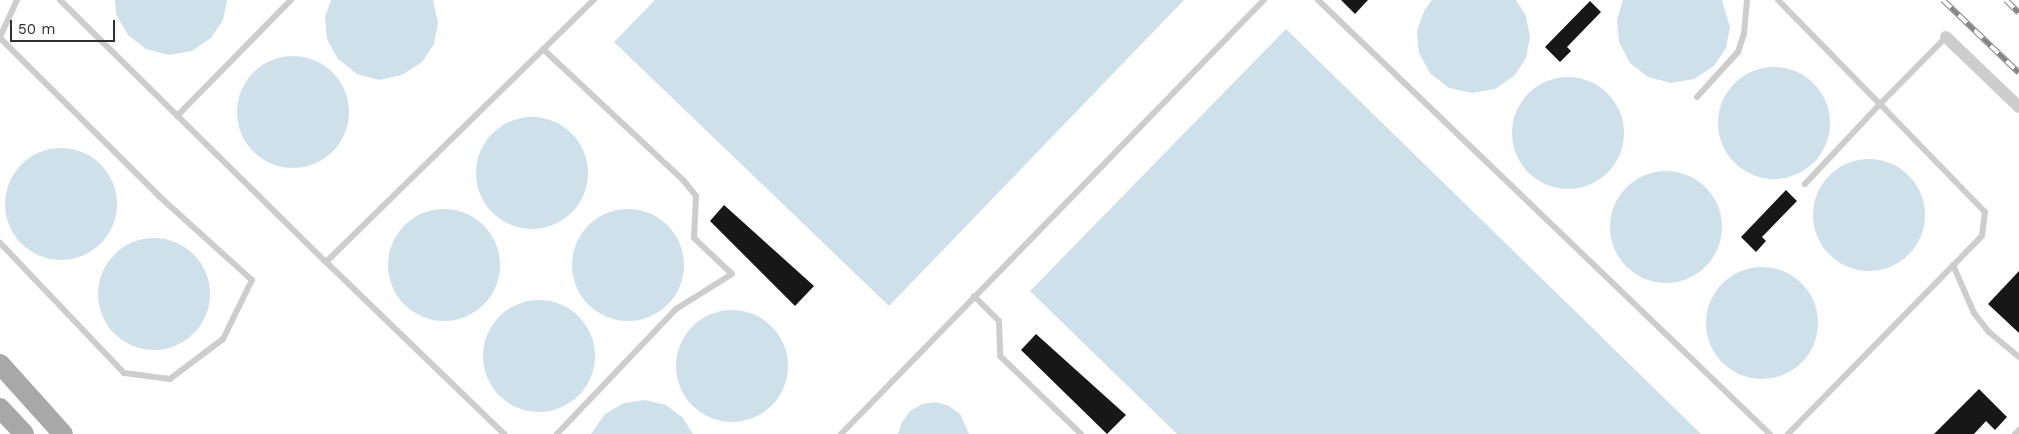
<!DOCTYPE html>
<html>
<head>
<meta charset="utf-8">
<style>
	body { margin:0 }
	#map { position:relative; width:2019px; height:434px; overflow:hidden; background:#fff; font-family:"Work Sans",sans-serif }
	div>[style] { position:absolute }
	.water>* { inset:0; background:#cee1ea }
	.round { border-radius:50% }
	.building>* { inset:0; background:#171717 }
	.service>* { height:6px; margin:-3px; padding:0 3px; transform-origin:3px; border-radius:3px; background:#cdcdcd }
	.minor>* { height:12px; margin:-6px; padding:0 6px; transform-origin:6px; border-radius:6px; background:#cdcdcd }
	.primary>* { height:20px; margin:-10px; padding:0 10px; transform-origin:10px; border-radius:10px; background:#a8a8a8 }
	.rail>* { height:5.5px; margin-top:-2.75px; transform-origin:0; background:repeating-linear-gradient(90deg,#fff 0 11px,#858585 0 22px); box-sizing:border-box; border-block:1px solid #858585 }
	span { translate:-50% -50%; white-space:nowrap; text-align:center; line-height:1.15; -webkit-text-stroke:5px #fff; paint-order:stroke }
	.scale { position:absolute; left:10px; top:20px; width:105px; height:22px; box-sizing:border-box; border:2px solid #303030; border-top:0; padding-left:6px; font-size:15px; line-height:18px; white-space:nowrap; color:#303030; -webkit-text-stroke:4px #fff; paint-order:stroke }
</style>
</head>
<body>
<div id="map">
	<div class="water">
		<div style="clip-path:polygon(115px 0,227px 0,223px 20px,211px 38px,192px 51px,169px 55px,146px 49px,128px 35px,116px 14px)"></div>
		<div style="clip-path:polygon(331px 0,433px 0,438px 23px,434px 44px,422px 62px,402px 75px,379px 80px,357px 74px,338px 59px,327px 39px,325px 17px)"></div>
		<div style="clip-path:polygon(655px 0,1184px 0,889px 306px,614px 42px)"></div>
		<div style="clip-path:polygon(1432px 0,1516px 0,1526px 16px,1530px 37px,1526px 58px,1514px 76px,1495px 89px,1472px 93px,1449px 88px,1430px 73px,1419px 53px,1417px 31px,1424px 11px)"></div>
		<div style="clip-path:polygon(1623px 0,1722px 0,1730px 27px,1726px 48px,1714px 66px,1694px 79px,1671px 83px,1648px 77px,1630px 63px,1619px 42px,1617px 20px)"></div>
		<div style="clip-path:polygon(1286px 29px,1701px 434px,1177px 434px,1030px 291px)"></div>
		<div class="round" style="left:237px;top:56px;width:112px;height:112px"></div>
		<div class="round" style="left:1718px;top:67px;width:112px;height:112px"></div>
		<div class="round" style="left:1512px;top:77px;width:112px;height:112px"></div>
		<div class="round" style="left:476px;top:117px;width:112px;height:112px"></div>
		<div class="round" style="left:5px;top:148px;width:112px;height:112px"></div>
		<div class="round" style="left:1813px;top:159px;width:112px;height:112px"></div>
		<div class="round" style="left:1610px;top:171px;width:112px;height:112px"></div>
		<div class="round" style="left:388px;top:209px;width:112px;height:112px"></div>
		<div class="round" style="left:572px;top:209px;width:112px;height:112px"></div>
		<div class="round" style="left:98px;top:238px;width:112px;height:112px"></div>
		<div class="round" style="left:1706px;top:267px;width:112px;height:112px"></div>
		<div class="round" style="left:483px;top:300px;width:112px;height:112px"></div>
		<div class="round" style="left:676px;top:310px;width:112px;height:112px"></div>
		<div style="clip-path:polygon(645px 400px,666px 405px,683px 418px,693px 434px,591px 434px,605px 414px,624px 403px)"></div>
		<div style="clip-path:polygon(936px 402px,949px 406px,960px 414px,969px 434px,898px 434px,902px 422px,910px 411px,922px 404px)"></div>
	</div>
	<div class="building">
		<div style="clip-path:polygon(1341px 0,1368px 0,1355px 14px)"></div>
		<div style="clip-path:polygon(1590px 1px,1601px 12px,1567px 47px,1571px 51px,1560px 62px,1545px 47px)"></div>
		<div style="clip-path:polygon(1786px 190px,1797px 201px,1762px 237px,1766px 241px,1756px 252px,1741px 237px)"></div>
		<div style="clip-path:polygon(724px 205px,814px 286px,795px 306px,710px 221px)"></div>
		<div style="clip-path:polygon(2019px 271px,2019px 333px,1988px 304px)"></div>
		<div style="clip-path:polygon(1036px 334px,1126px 415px,1107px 434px,1021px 350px)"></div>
		<div style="clip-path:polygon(1979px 389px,2007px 417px,1995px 430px,1986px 421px,1974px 434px,1934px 434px)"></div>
	</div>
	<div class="service">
		<div style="left:60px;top:0;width:373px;rotate:44.6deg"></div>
		<div style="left:326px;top:262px;width:375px;rotate:-44.4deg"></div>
		<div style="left:1318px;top:0;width:627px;rotate:43.84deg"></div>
		<div style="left:1778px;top:0;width:146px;rotate:45.6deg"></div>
		<div style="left:1880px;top:104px;width:94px;rotate:-45.4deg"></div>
		<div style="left:0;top:37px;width:41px;rotate:-65.3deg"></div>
		<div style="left:0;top:38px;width:226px;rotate:44.8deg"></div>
		<div style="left:160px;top:197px;width:124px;rotate:42.1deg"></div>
		<div style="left:252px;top:280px;width:66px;rotate:116.2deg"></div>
		<div style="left:223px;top:339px;width:66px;rotate:143deg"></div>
		<div style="left:170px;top:379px;width:46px;rotate:-172.6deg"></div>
		<div style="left:124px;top:373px;width:180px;rotate:-133.6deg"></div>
		<div style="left:543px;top:49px;width:193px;rotate:43.1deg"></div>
		<div style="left:684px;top:181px;width:19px;rotate:51deg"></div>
		<div style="left:696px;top:196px;width:42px;rotate:92.7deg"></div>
		<div style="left:694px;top:238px;width:52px;rotate:43.5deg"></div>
		<div style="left:732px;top:274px;width:66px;rotate:148deg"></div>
		<div style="left:676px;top:309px;width:173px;rotate:133.6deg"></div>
		<div style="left:1697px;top:97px;width:61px;rotate:-47.7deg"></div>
		<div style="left:1738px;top:52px;width:19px;rotate:-72deg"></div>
		<div style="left:1744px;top:34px;width:34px;rotate:-85deg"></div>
		<div style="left:177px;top:116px;width:163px;rotate:-45.5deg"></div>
		<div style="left:326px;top:262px;width:248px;rotate:44deg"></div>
		<div style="left:1953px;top:265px;width:52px;rotate:66.4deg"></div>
		<div style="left:1974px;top:313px;width:24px;rotate:52deg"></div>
		<div style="left:1989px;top:332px;width:39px;rotate:40deg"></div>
		<div style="left:974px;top:296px;width:35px;rotate:45deg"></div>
		<div style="left:999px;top:321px;width:35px;rotate:88deg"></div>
		<div style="left:1000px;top:356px;width:112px;rotate:43.9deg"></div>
		<div style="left:841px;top:434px;width:606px;rotate:-45.74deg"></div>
		<div style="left:1788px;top:434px;width:277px;rotate:-45.6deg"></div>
		<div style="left:1982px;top:236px;width:24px;rotate:-83deg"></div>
		<div style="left:1985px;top:212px;width:151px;rotate:-134.2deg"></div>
		<div style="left:1880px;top:104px;width:110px;rotate:133.2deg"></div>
		<div style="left:2015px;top:434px;width:6px;rotate:-45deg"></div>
	</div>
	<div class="minor">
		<div style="left:1946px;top:37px;width:101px;rotate:43.8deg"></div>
	</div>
	<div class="primary">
		<div style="left:0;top:364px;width:94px;rotate:48deg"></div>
		<div style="left:0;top:408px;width:35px;rotate:47deg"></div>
	</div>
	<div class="rail">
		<div style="left:1943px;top:0;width:105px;rotate:43.8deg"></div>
		<div style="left:2006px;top:0;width:18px;rotate:45deg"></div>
	</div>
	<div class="scale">50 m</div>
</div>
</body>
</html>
